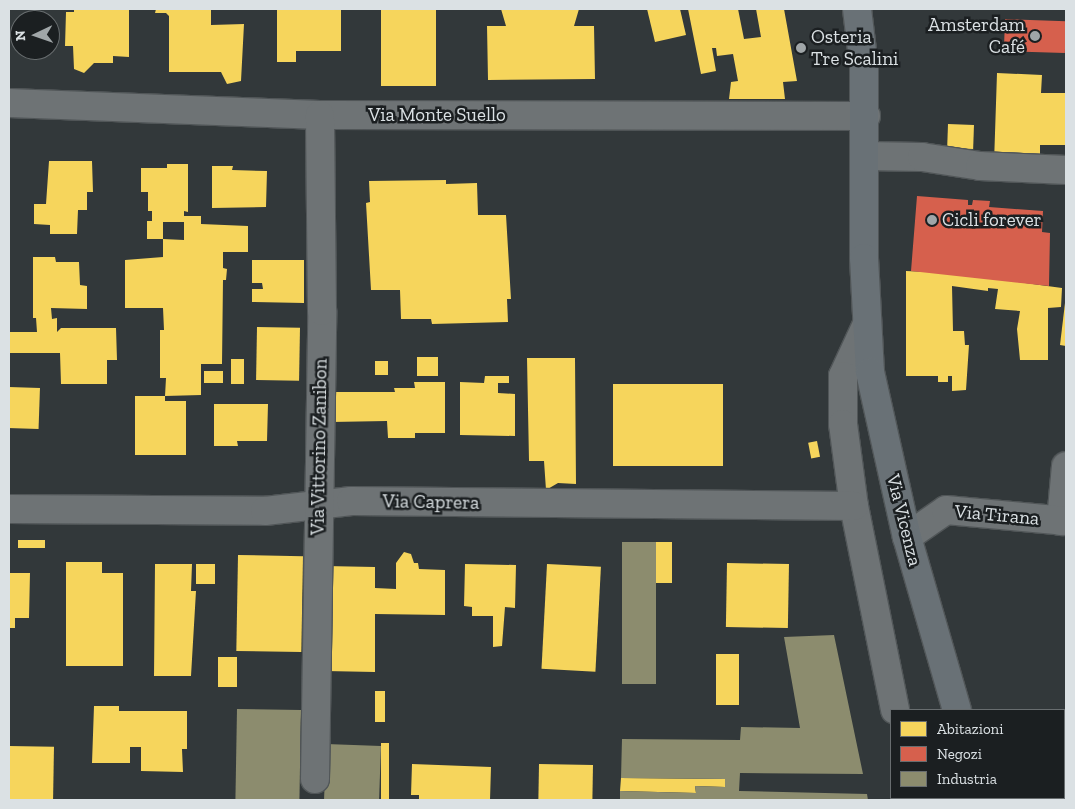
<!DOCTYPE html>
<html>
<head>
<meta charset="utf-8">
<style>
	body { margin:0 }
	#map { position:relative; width:1075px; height:809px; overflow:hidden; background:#32383a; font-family:"Zilla Slab",serif }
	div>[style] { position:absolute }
	.homes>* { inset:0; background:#f6d55c; transform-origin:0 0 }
	.shops>* { inset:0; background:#d6604d; transform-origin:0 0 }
	.industry>* { inset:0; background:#8c8c6e; transform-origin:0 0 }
	.roads { filter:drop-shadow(1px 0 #515658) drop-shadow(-1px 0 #515658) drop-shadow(0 1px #515658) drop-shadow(0 -1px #515658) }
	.minor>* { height:28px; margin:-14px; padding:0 14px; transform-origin:14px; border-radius:14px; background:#6e7375 }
	.major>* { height:28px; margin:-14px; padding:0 14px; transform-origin:14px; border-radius:14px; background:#697176 }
	.dots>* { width:14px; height:14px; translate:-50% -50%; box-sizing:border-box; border:2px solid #1b1f21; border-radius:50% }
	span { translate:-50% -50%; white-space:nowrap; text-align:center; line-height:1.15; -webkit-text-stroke:5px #1b1f21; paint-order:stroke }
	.poi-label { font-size:19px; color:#dbe1e4 }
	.right { translate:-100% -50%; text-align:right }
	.left { translate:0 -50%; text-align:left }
	.street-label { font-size:19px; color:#dbe1e4 }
	.frame { position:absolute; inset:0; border:10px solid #dbe1e4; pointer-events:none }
	.legend { position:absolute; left:890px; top:709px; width:175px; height:90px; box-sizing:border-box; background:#1b1f21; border:1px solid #686d6f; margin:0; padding:6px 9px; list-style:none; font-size:15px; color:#dbe1e4 }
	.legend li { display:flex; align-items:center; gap:10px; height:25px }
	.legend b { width:25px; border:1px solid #686d6f }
	.north { position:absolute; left:10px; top:10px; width:50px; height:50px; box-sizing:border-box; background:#1b1f21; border:1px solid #686d6f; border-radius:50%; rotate:267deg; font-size:14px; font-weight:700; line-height:20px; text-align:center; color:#dbe1e4 }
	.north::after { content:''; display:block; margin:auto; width:18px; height:22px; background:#a0a6a8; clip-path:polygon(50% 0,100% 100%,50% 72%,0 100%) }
</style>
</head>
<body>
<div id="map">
	<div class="homes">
		<div style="clip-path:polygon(74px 9px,129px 9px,129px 57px,113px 56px,113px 63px,94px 63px,84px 73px,74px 69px,73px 46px,65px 46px,66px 12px,74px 12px)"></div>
		<div style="clip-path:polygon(156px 9px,211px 9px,211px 25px,244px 24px,241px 81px,227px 84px,221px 72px,169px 72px,169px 16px,166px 13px,155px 13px)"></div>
		<div style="left:381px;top:9px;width:55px;height:77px"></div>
		<div style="clip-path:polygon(501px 9px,579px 9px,574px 26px,594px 26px,595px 79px,488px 80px,487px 26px,506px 26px)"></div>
		<div style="clip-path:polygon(647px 9px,680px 9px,686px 35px,655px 42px)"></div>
		<div style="clip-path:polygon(688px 9px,738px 9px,744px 39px,761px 37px,756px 9px,784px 9px,797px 81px,783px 82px,785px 99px,729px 99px,731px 82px,738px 81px,733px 54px,717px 56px,716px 48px,712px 48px,716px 71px,701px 74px)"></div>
		<div style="clip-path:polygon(277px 10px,341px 10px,341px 51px,296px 51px,296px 62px,277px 62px)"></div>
		<div style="clip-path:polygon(997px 73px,1042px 75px,1041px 93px,1066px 93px,1066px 145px,1040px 145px,1040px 161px,994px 163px)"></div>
		<div style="left:948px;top:124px;width:26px;height:24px;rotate:2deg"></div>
		<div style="clip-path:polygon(49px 161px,92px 161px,93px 192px,87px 192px,87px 210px,78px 210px,77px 234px,50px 234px,50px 225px,34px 224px,34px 204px,46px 204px)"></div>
		<div style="clip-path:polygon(evenodd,167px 164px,188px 164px,188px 212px,184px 211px,184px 216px,201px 216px,201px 224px,248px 226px,248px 252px,223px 252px,223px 268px,227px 269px,226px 280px,223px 280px,222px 364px,201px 364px,201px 395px,165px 396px,166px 378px,160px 378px,160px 330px,164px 330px,163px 308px,125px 308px,125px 260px,163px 257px,163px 239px,147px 239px,147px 221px,152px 221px,152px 211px,148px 211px,148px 192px,141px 192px,141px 168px,167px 168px,167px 164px,163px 222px,184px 222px,184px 240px,163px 239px,163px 222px)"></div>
		<div style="clip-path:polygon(212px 166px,233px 166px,232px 170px,267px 171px,266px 207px,212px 208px)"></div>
		<div style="clip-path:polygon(446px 180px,446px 184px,477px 183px,478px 215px,506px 215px,511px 299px,507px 299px,508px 322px,432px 324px,431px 319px,401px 319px,400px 290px,371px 290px,366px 203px,370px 202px,369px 181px)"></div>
		<div style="clip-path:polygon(33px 257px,55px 257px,56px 262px,79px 262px,80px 285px,87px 286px,87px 309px,51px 308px,52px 319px,57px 318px,57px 332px,61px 328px,116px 328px,117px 360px,107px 360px,107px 384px,61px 384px,60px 353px,9px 353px,9px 332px,37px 332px,36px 318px,33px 318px)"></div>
		<div style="clip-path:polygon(252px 260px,304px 260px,304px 303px,252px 302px,252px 289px,263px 289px,262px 283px,252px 283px)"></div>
		<div style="clip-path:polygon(906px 271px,952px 273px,1062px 288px,1061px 307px,1048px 308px,1048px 360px,1020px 360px,1017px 329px,1020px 311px,995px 309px,998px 289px,988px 288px,988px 291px,952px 286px,953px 331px,964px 331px,965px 345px,969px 345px,966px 390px,952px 391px,952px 376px,948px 376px,948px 382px,938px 382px,938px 376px,906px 376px)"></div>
		<div style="clip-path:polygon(1065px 303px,1066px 303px,1066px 346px,1060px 345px)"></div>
		<div style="left:257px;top:327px;width:43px;height:53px;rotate:1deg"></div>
		<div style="left:417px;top:357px;width:21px;height:19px"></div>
		<div style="clip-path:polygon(527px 358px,575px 358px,576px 484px,558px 483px,546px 490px,544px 461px,529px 461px)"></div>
		<div style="left:231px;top:359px;width:13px;height:25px"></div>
		<div style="left:388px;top:361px;width:14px;height:13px;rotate:90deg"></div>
		<div style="left:204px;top:371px;width:19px;height:12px"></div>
		<div style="clip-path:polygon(485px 376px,509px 376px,509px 383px,498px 383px,498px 393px,515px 394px,515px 436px,460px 435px,460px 382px,484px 383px)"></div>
		<div style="clip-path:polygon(414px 382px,445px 382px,445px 433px,415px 433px,415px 438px,388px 438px,387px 421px,331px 422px,331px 392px,395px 392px,394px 388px,415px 388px)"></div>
		<div style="left:613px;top:384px;width:110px;height:82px"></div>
		<div style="left:9px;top:387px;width:31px;height:41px;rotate:2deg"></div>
		<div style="clip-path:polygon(135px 396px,165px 396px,165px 401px,186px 401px,186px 455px,135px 455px)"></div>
		<div style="clip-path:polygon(214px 404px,268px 404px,267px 441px,237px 441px,238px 446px,214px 446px)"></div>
		<div style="left:817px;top:441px;width:16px;height:9px;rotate:79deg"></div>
		<div style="left:18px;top:540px;width:27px;height:8px"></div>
		<div style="left:656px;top:542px;width:16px;height:41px"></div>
		<div style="clip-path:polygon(404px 552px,411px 554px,414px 563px,418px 563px,419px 569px,445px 570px,445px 615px,375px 614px,375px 672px,325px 671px,325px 566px,375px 567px,375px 588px,396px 589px,396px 563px)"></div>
		<div style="left:238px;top:555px;width:65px;height:96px;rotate:1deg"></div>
		<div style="clip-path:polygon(66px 562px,102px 562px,102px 573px,123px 573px,123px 666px,66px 666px)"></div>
		<div style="left:727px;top:563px;width:62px;height:64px;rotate:1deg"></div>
		<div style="clip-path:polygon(155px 564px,192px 564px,191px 591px,196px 591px,191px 676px,154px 676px)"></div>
		<div style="left:196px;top:564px;width:19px;height:20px"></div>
		<div style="clip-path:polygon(465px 564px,516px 565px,515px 608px,505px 607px,502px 646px,493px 647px,493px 616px,472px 616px,472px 607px,464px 606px)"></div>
		<div style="left:547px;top:564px;width:54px;height:105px;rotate:3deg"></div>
		<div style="clip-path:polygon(9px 573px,30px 573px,29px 618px,15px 618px,15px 628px,9px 628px)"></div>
		<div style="left:716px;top:654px;width:23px;height:51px"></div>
		<div style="left:218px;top:657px;width:19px;height:30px"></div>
		<div style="left:375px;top:691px;width:10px;height:31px"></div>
		<div style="clip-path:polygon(94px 706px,119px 706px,119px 711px,187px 711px,187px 749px,182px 749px,183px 772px,141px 771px,141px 747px,130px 747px,130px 763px,92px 763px)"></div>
		<div style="left:381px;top:743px;width:8px;height:57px"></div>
		<div style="left:9px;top:746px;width:45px;height:54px;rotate:1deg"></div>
		<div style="clip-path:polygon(412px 764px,491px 767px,490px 800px,419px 800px,419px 795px,411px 795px)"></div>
		<div style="left:539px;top:764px;width:54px;height:36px;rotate:1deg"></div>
		<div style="clip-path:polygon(621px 778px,725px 779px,725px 787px,695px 786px,696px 793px,620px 791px)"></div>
	</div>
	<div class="shops">
		<div style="left:1005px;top:19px;width:61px;height:32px;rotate:2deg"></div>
		<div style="clip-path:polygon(917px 196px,968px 200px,968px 205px,972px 205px,973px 200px,990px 201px,989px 207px,1043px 211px,1042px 232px,1050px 233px,1049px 286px,911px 271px)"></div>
	</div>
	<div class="industry">
		<div style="left:622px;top:542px;width:34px;height:142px"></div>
		<div style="clip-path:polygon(834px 635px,863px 774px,740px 773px,739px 791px,867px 794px,868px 800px,620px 800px,620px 791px,696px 793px,695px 786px,725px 787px,725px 779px,621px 778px,622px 739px,740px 740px,741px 727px,800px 728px,784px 637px)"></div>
		<div style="left:237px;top:709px;width:64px;height:91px;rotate:1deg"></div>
		<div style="left:326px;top:744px;width:55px;height:56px;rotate:2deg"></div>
	</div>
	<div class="roads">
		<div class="minor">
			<div style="left:9px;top:103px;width:311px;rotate:2.2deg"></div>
			<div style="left:320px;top:115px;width:546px;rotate:0.1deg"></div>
			<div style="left:866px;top:156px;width:56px;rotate:1deg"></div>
			<div style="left:922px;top:157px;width:59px;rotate:8.8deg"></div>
			<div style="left:980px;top:166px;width:86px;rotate:2.7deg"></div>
			<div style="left:866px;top:326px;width:55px;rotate:114.7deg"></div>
			<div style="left:843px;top:376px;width:48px;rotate:90deg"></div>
			<div style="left:843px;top:424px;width:83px;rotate:82.4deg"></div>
			<div style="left:854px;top:506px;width:208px;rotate:78.6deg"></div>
			<div style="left:9px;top:509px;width:256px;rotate:0.4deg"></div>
			<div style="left:265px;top:511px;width:87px;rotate:-6.6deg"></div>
			<div style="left:351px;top:501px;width:503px;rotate:0.57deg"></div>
			<div style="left:1061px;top:521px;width:55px;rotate:-84.8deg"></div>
			<div style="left:907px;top:537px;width:47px;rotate:-34.7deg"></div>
			<div style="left:946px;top:510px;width:121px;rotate:5.2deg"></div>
			<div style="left:315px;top:779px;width:468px;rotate:-89.1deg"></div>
			<div style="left:322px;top:311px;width:196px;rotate:-90.6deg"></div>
			<div style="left:912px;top:798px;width:2px;rotate:90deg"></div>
		</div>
		<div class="major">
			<div style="left:857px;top:9px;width:58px;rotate:83.1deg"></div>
			<div style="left:864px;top:67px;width:191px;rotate:90deg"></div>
			<div style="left:864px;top:258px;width:114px;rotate:87deg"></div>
			<div style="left:870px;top:372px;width:169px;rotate:77.4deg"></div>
			<div style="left:907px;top:537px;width:180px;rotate:73.9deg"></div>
			<div style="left:983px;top:798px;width:2px;rotate:63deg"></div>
		</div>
	</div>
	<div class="dots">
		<div style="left:1035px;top:36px;background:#a0a6a8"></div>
		<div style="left:801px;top:48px;background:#a0a6a8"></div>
		<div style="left:932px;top:220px;background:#a0a6a8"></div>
	</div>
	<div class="poi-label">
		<span class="right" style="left:1025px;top:36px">Amsterdam<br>Café</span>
		<span class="left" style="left:811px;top:48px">Osteria<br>Tre Scalini</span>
		<span class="left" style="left:942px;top:220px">Cicli forever</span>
	</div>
	<div class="street-label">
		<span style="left:437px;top:115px">Via Monte Suello</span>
		<span style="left:319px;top:447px;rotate:-89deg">Via Vittorino Zanibon</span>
		<span style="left:431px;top:502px;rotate:1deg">Via Caprera</span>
		<span style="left:997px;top:515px;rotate:5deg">Via Tirana</span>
		<span style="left:904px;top:520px;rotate:76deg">Via Vicenza</span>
	</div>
	<div class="frame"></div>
	<ul class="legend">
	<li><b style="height:14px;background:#f6d55c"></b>Abitazioni</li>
	<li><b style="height:14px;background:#d6604d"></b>Negozi</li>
	<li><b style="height:14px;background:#8c8c6e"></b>Industria</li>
	</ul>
	<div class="north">N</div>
</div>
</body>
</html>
